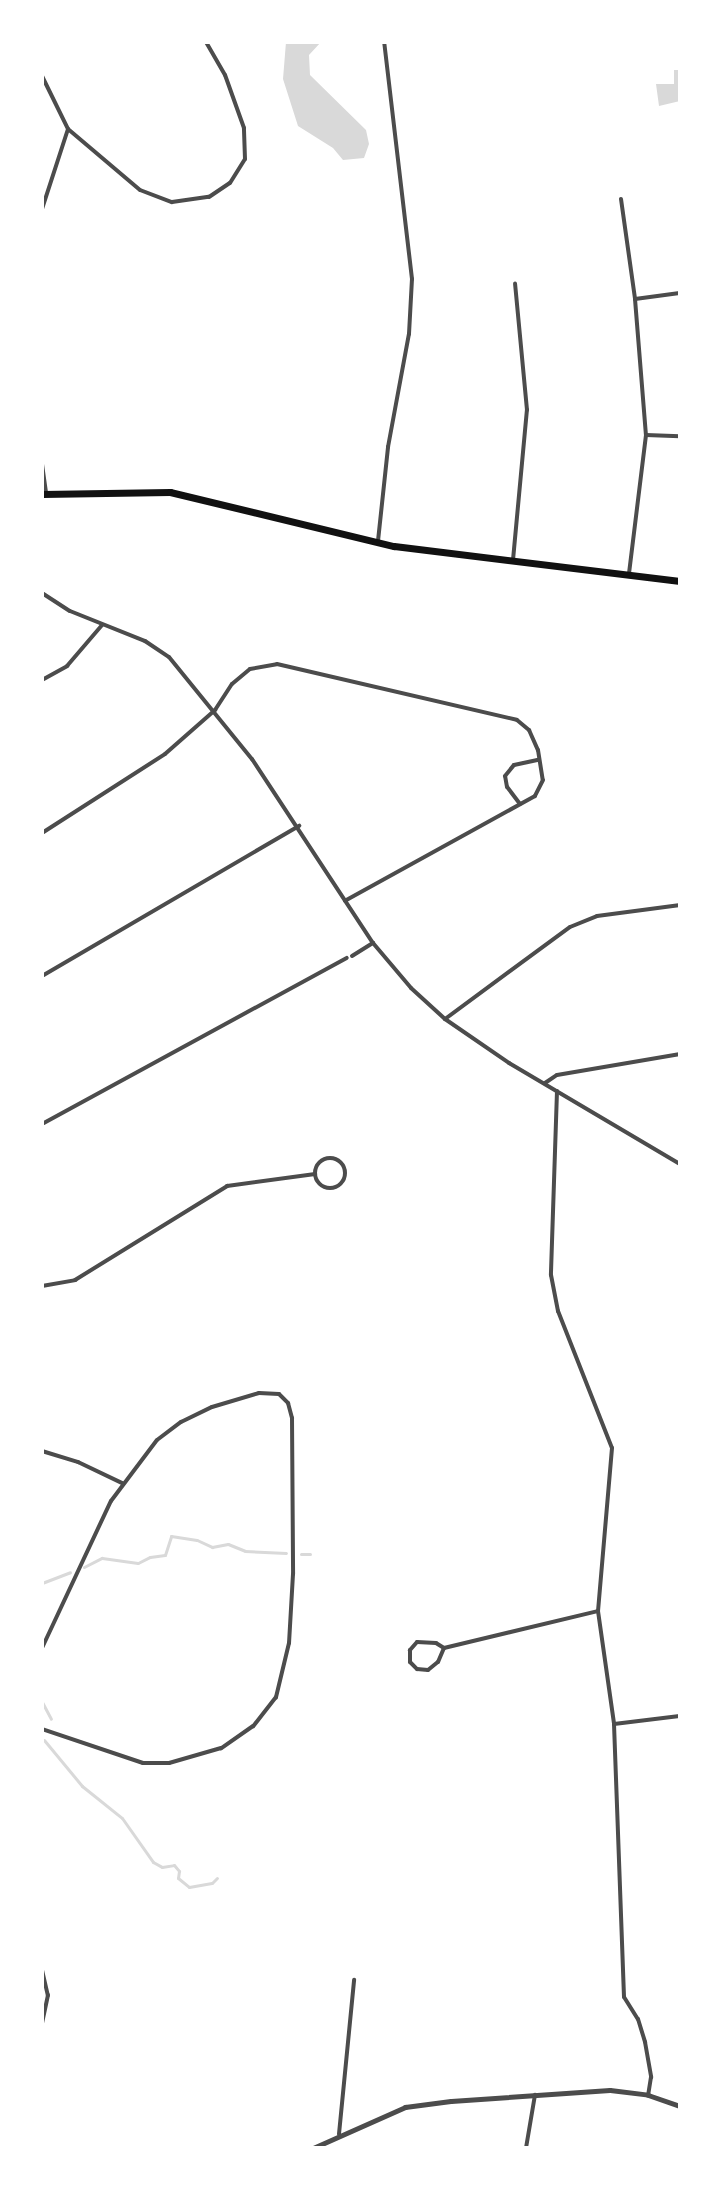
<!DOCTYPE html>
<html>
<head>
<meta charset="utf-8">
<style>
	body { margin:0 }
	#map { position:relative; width:722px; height:2190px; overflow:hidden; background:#fff; font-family:"Exo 2",sans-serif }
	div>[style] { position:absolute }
	.water>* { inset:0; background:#d9d9d9 }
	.stream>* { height:3px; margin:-1.5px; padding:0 1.5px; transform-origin:1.5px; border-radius:1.5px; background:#d9d9d9 }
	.minor>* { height:4px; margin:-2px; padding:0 2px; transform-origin:2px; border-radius:2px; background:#4c4c4c }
	.minor>.ring { margin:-2px; padding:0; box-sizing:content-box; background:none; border:4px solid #4c4c4c; border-radius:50% }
	.tertiary>* { height:5px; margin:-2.5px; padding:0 2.5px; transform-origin:2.5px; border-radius:2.5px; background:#4c4c4c }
	.primary>* { height:7px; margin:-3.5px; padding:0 3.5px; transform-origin:3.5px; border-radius:3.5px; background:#111 }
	span { translate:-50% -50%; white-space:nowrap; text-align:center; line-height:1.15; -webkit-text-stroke:6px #fff; paint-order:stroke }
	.frame { position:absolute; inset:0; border:44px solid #fff; pointer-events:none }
</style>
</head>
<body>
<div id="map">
	<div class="water">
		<div style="clip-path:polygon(286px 42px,321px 42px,309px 55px,310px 75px,366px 130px,369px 144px,364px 158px,343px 160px,333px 148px,298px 126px,283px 79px)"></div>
		<div style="clip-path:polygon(674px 70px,680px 70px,680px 101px,659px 106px,656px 84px,674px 84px)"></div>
	</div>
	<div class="stream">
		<div style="left:301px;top:1554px;width:9px"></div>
		<div style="left:84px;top:1567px;width:20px;rotate:-27deg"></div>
		<div style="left:102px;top:1558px;width:36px;rotate:8deg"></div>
		<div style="left:138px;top:1563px;width:13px;rotate:-27deg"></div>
		<div style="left:150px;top:1557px;width:15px;rotate:-8deg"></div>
		<div style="left:165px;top:1555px;width:20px;rotate:-72deg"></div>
		<div style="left:171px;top:1536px;width:26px;rotate:9deg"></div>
		<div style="left:197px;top:1540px;width:17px;rotate:25deg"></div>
		<div style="left:212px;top:1547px;width:16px;rotate:-11deg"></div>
		<div style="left:228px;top:1544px;width:18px;rotate:22deg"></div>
		<div style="left:245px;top:1551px;width:41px;rotate:2.8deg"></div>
		<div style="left:42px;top:1583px;width:30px;rotate:-21deg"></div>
		<div style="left:42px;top:1702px;width:19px;rotate:62deg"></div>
		<div style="left:44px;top:1740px;width:60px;rotate:50.4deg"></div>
		<div style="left:82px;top:1786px;width:51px;rotate:38.7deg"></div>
		<div style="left:122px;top:1818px;width:54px;rotate:54.8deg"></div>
		<div style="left:153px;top:1862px;width:10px;rotate:29deg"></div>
		<div style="left:162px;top:1867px;width:12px;rotate:-9deg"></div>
		<div style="left:174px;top:1865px;width:8px;rotate:50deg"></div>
		<div style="left:179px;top:1871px;width:7px;rotate:98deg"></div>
		<div style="left:178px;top:1878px;width:14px;rotate:39deg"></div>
		<div style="left:189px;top:1887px;width:23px;rotate:-10deg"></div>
		<div style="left:212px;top:1883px;width:7px;rotate:-45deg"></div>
	</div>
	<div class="minor">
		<div style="left:42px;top:76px;width:59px;rotate:63.9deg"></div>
		<div style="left:68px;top:129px;width:84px;rotate:108deg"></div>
		<div style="left:68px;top:129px;width:94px;rotate:40.3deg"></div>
		<div style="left:140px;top:190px;width:34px;rotate:21deg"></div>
		<div style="left:172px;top:202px;width:37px;rotate:-8deg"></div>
		<div style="left:209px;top:197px;width:25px;rotate:-34deg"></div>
		<div style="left:230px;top:183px;width:28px;rotate:-58deg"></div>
		<div style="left:245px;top:159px;width:31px;rotate:-92deg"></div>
		<div style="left:244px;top:128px;width:56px;rotate:-109.7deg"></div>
		<div style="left:225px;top:75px;width:38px;rotate:-120deg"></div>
		<div style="left:621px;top:199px;width:101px;rotate:82deg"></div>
		<div style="left:635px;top:299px;width:136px;rotate:85.4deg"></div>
		<div style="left:646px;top:435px;width:140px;rotate:97deg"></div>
		<div style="left:635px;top:299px;width:45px;rotate:-7.6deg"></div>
		<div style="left:646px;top:435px;width:34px;rotate:2deg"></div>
		<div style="left:42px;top:464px;width:29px;rotate:82deg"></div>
		<div style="left:378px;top:541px;width:95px;rotate:-83.9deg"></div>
		<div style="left:388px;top:447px;width:115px;rotate:-79.5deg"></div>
		<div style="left:409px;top:334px;width:55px;rotate:-86.9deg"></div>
		<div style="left:412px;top:279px;width:239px;rotate:-96.7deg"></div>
		<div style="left:513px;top:560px;width:151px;rotate:-84.7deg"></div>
		<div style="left:527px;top:410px;width:127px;rotate:-95.4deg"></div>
		<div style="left:42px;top:593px;width:33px;rotate:33deg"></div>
		<div style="left:70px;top:611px;width:81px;rotate:21.8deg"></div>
		<div style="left:145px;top:641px;width:29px;rotate:34deg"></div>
		<div style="left:169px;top:657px;width:132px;rotate:50.9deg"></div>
		<div style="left:252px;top:759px;width:220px;rotate:56.7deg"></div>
		<div style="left:373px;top:943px;width:59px;rotate:49.8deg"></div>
		<div style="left:411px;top:988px;width:46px;rotate:42.4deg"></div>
		<div style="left:445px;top:1019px;width:78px;rotate:34.5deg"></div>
		<div style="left:509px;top:1063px;width:199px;rotate:30.6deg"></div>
		<div style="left:42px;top:680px;width:29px;rotate:-29deg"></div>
		<div style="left:67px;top:666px;width:54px;rotate:-49.5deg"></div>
		<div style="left:520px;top:804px;width:21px;rotate:-127deg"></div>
		<div style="left:507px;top:787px;width:11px;rotate:-100deg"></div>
		<div style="left:505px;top:776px;width:14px;rotate:-51deg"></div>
		<div style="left:514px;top:765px;width:25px;rotate:-12deg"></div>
		<div style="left:42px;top:833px;width:146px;rotate:-32.7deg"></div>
		<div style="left:165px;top:754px;width:67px;rotate:-41.3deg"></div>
		<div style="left:215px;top:710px;width:31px;rotate:-57deg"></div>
		<div style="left:232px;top:684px;width:23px;rotate:-40deg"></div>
		<div style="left:250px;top:669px;width:27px;rotate:-10deg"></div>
		<div style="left:277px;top:664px;width:246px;rotate:13.1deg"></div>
		<div style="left:517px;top:720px;width:16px;rotate:40deg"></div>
		<div style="left:529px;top:730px;width:22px;rotate:66deg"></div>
		<div style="left:538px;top:750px;width:30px;rotate:81deg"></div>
		<div style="left:543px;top:780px;width:18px;rotate:117deg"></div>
		<div style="left:535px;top:796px;width:217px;rotate:151.1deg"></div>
		<div style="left:352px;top:956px;width:25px;rotate:-32deg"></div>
		<div style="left:42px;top:976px;width:298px;rotate:-30.3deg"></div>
		<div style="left:445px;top:1019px;width:155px;rotate:-36.4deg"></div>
		<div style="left:570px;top:927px;width:29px;rotate:-22deg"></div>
		<div style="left:597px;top:916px;width:84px;rotate:-7.5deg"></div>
		<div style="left:545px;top:1083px;width:14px;rotate:-34deg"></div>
		<div style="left:557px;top:1075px;width:125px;rotate:-9.7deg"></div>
		<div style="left:557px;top:1091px;width:184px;rotate:91.9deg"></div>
		<div style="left:551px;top:1275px;width:37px;rotate:79deg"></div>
		<div style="left:558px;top:1311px;width:147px;rotate:68.5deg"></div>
		<div style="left:612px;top:1448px;width:164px;rotate:94.9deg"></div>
		<div style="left:598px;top:1611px;width:114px;rotate:81.9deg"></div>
		<div style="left:614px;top:1724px;width:273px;rotate:87.9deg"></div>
		<div style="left:624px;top:1997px;width:26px;rotate:58deg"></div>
		<div style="left:638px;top:2019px;width:24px;rotate:73deg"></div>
		<div style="left:645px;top:2042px;width:36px;rotate:80deg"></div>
		<div style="left:651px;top:2077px;width:18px;rotate:99deg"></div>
		<div style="left:42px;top:1124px;width:347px;rotate:-28.6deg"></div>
		<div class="ring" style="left:315px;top:1158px;width:26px;height:26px"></div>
		<div style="left:42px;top:1286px;width:34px;rotate:-10deg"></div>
		<div style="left:75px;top:1280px;width:179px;rotate:-31.7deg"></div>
		<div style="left:227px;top:1186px;width:89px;rotate:-7.8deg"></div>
		<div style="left:42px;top:1451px;width:38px;rotate:17deg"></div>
		<div style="left:78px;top:1462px;width:49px;rotate:25.5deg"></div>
		<div style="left:42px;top:1648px;width:162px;rotate:-64.9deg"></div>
		<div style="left:111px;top:1501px;width:76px;rotate:-53deg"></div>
		<div style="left:157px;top:1440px;width:30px;rotate:-37deg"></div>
		<div style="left:181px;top:1422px;width:34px;rotate:-26deg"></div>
		<div style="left:212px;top:1407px;width:49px;rotate:-16.6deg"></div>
		<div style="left:259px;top:1393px;width:20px;rotate:3deg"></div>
		<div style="left:279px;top:1394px;width:13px;rotate:45deg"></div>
		<div style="left:288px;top:1403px;width:16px;rotate:75deg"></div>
		<div style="left:292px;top:1418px;width:156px;rotate:89.6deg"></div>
		<div style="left:293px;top:1574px;width:69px;rotate:93.3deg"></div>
		<div style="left:289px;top:1643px;width:56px;rotate:103.5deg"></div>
		<div style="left:276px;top:1697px;width:37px;rotate:128deg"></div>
		<div style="left:253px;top:1726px;width:39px;rotate:145deg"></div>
		<div style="left:221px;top:1748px;width:54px;rotate:163.9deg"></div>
		<div style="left:169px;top:1763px;width:26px;rotate:180deg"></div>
		<div style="left:143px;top:1763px;width:107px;rotate:-161.4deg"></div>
		<div style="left:444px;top:1648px;width:9px;rotate:-148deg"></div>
		<div style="left:436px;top:1643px;width:19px;rotate:-177deg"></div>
		<div style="left:417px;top:1642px;width:11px;rotate:131deg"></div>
		<div style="left:410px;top:1650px;width:12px;rotate:90deg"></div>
		<div style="left:410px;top:1662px;width:10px;rotate:45deg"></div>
		<div style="left:417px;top:1669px;width:11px;rotate:5deg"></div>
		<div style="left:428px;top:1670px;width:13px;rotate:-39deg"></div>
		<div style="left:438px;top:1662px;width:15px;rotate:-67deg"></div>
		<div style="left:444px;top:1648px;width:158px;rotate:-13.5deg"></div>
		<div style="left:614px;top:1724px;width:66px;rotate:-6.9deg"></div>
		<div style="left:42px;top:1970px;width:26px;rotate:77deg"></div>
		<div style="left:48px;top:1995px;width:30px;rotate:102deg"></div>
		<div style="left:339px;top:2134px;width:155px;rotate:-84.4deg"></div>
		<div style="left:526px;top:2148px;width:54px;rotate:-80.4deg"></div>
	</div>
	<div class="tertiary">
		<div style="left:313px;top:2148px;width:101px;rotate:-24deg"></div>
		<div style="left:405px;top:2107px;width:46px;rotate:-7.4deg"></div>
		<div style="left:451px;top:2101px;width:159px;rotate:-4deg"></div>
		<div style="left:610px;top:2090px;width:38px;rotate:7deg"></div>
		<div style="left:648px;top:2095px;width:34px;rotate:19deg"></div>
	</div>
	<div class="primary">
		<div style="left:42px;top:494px;width:128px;rotate:-0.9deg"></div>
		<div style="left:170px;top:492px;width:230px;rotate:13.6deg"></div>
		<div style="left:394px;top:546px;width:288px;rotate:7deg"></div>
	</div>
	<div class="frame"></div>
</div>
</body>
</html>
